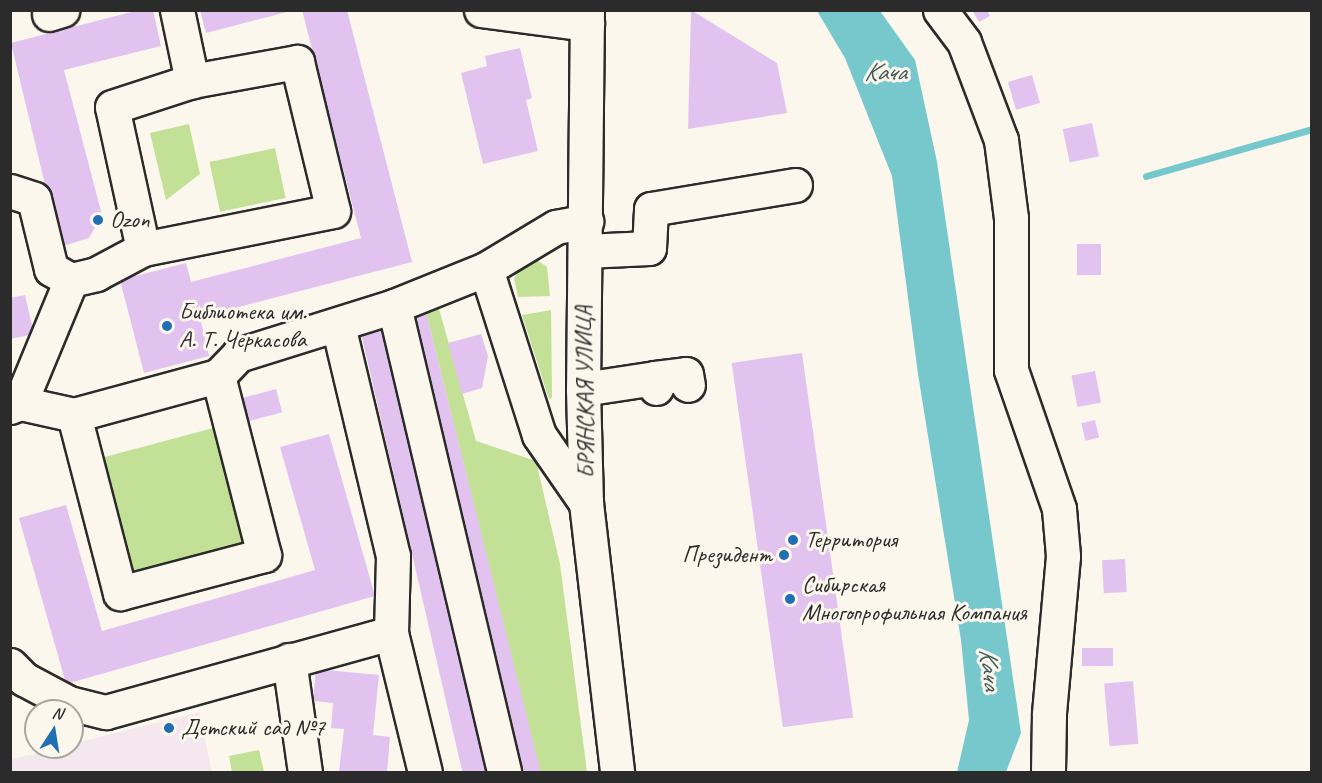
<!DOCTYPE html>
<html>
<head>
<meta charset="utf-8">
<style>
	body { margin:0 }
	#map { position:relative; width:1322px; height:783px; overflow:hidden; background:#fbf7ec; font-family:Caveat,sans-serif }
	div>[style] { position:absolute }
	.built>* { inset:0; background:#f4e7ed }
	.green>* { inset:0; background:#c3e097; transform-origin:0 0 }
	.water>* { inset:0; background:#76c8cd }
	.stream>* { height:7px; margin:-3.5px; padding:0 3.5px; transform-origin:3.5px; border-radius:3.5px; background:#76c8cd }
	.building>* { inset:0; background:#e2c3ef; transform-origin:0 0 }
	.roads { filter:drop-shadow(2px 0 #2b2b2b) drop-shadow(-2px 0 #2b2b2b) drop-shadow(0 2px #2b2b2b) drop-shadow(0 -2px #2b2b2b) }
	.minor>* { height:33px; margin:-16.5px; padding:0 16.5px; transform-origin:16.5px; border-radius:16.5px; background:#fbf7ec }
	.highway>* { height:33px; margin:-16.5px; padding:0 16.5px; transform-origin:16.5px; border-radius:16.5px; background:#fbf7ec }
	.dots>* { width:16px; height:16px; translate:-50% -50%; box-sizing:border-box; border:3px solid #fbf7ec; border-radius:50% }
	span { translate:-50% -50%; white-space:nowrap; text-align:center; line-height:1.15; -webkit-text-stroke:6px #fbf7ec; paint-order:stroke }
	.poi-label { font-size:24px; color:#2b2b2b }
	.left { translate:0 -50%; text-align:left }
	.right { translate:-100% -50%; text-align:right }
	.street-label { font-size:24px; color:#2b2b2b }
	.water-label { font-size:26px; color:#425a5c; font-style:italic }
	.frame { position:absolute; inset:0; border:12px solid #2b2b2b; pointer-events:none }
	.north { position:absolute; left:24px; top:699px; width:60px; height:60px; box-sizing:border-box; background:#fbf7ec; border:2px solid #a8a59f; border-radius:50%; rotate:12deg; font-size:16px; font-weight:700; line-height:24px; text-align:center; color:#2b2b2b }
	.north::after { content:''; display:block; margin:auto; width:21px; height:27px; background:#1f6fb2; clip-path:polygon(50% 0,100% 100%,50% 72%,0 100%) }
</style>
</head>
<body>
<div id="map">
	<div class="built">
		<div style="clip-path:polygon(199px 712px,212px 772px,11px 772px,11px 759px,72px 747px,72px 744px)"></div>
	</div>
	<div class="green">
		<div style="clip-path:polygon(189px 124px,200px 174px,166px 200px,150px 133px)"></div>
		<div style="left:275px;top:148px;width:51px;height:67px;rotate:78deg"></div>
		<div style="clip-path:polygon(537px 260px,547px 267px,550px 296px,518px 297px,514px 278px,523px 265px)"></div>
		<div style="clip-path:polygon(438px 305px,476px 441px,536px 461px,560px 564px,587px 772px,540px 772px,425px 308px)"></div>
		<div style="clip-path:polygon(551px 310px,552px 398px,549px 399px,522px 315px)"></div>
		<div style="left:217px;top:427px;width:125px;height:123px;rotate:75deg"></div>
		<div style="clip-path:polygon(259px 750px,264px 772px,232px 772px,229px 756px)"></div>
	</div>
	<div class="water">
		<div style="clip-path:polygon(817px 11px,880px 11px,915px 60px,937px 162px,1021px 733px,1006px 772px,957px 772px,969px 720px,961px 640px,918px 374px,892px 176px,845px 58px)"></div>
	</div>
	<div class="stream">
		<div style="left:1146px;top:176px;width:173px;rotate:-15.8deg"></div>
	</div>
	<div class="building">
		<div style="clip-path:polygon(139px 10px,153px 10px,161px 46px,64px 70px,102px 215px,89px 238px,60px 247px,11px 43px)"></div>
		<div style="clip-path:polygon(200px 10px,291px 10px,291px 11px,206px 33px)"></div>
		<div style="clip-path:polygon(302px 10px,347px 10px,412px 262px,200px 317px,209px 356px,144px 373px,120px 280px,186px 263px,191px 282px,361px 238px)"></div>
		<div style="clip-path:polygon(691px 10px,777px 63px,787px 113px,688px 129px)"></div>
		<div style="clip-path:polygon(972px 10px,987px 10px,990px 16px,979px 22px)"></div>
		<div style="clip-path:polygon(520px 48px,532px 98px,526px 100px,538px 151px,483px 164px,461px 73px,487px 66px,485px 56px)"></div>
		<div style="left:1032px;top:75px;width:29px;height:25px;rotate:74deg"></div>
		<div style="left:1092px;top:123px;width:34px;height:30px;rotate:78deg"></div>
		<div style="left:1077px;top:244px;width:24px;height:31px"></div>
		<div style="clip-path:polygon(25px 295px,34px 334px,10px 339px,10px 298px)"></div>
		<div style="left:425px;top:308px;width:478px;height:19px;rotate:76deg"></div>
		<div style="left:383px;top:326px;width:458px;height:23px;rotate:77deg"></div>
		<div style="clip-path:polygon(481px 334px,488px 356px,482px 388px,462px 394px,448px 343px)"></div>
		<div style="left:802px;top:353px;width:368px;height:71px;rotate:82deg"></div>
		<div style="left:1095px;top:371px;width:32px;height:24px;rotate:79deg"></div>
		<div style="left:276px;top:389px;width:24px;height:41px;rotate:75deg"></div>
		<div style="left:1095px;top:420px;width:18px;height:14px;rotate:77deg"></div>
		<div style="clip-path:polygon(329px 434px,375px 596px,66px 684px,19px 518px,66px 505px,102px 631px,315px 570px,280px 447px)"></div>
		<div style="left:1125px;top:559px;width:33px;height:23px;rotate:87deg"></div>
		<div style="left:1113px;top:648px;width:18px;height:31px;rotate:90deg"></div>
		<div style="clip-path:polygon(316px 669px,379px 675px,373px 735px,390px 737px,387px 772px,339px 772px,344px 729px,331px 728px,333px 703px,313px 701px)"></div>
		<div style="left:1133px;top:681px;width:63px;height:29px;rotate:85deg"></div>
	</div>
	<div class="roads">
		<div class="minor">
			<div style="left:177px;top:10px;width:73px;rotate:78.1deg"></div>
			<div style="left:481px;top:10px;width:107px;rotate:7.5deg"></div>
			<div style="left:940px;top:10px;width:40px;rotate:53deg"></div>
			<div style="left:964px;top:42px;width:105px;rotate:69.3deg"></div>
			<div style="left:1001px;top:140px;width:79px;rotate:82.7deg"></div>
			<div style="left:1011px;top:218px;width:152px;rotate:90deg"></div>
			<div style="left:1011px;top:370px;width:147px;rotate:70.9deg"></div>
			<div style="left:1059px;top:509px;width:47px;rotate:85.1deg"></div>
			<div style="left:1063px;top:556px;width:159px;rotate:95.1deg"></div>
			<div style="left:1049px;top:714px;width:58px;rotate:91deg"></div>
			<div style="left:49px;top:14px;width:14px;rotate:-17deg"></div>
			<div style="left:10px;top:191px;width:25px;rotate:18deg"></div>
			<div style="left:34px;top:199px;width:72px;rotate:76.3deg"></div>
			<div style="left:51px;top:269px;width:23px;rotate:29deg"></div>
			<div style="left:585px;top:251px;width:64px;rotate:-2.7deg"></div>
			<div style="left:649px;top:248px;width:39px;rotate:-87deg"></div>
			<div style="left:651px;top:209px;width:146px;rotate:-9.5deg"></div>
			<div style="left:486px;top:269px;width:174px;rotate:72.3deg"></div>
			<div style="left:539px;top:435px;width:83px;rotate:55.3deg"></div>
			<div style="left:394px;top:306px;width:479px;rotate:76.7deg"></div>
			<div style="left:655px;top:378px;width:31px;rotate:-7deg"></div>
			<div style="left:686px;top:374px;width:11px;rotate:80deg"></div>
			<div style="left:583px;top:389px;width:73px;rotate:-8.7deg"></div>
			<div style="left:655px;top:378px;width:10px;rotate:84deg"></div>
			<div style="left:20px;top:403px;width:133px;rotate:-67.5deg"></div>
			<div style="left:71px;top:280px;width:26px;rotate:-13deg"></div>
			<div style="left:96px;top:274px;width:53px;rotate:-28deg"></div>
			<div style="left:143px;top:249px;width:145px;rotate:-102.3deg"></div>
			<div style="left:112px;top:107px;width:84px;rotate:-18deg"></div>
			<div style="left:192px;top:81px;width:107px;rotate:-10.3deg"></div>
			<div style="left:297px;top:62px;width:153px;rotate:76.4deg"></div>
			<div style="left:333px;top:211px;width:194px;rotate:168.7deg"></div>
			<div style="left:10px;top:407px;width:11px;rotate:-22deg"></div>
			<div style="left:20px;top:403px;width:55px;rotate:12.5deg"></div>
			<div style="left:74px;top:415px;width:149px;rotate:-15.2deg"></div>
			<div style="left:218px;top:376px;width:29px;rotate:-46deg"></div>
			<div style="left:238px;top:355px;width:164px;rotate:-17.4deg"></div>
			<div style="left:394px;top:306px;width:99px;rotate:-21.9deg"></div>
			<div style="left:486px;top:269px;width:82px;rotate:-31deg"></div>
			<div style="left:556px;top:227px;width:31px;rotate:-11deg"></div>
			<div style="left:74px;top:415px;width:184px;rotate:75.5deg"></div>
			<div style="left:120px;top:593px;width:149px;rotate:-14.8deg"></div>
			<div style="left:264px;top:555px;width:185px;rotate:-104.4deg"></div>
			<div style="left:391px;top:633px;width:143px;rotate:76.3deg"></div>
			<div style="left:289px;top:660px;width:113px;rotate:81.9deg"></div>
			<div style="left:10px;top:665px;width:20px;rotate:45deg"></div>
			<div style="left:24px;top:679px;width:51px;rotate:28.1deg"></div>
			<div style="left:69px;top:703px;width:38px;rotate:14deg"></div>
			<div style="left:106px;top:712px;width:296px;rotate:-15.5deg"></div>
			<div style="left:391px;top:633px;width:77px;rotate:-88.5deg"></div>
			<div style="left:393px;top:556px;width:237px;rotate:-103.4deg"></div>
		</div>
		<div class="highway">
			<div style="left:587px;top:10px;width:379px;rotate:90.6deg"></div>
			<div style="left:583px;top:389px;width:114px;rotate:88.5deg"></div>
			<div style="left:586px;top:503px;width:271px;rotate:83.4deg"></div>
		</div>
	</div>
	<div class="dots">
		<div style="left:98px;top:220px;background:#1f6fb2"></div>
		<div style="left:167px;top:326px;background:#1f6fb2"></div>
		<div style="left:793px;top:540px;background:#1f6fb2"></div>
		<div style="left:784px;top:555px;background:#1f6fb2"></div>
		<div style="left:790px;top:599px;background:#1f6fb2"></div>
		<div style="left:169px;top:728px;background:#1f6fb2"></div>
	</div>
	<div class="poi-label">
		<span class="left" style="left:110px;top:220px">Ozon</span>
		<span class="left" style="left:179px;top:326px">Библиотека им.<br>А. Т. Черкасова</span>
		<span class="left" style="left:805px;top:540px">Территория</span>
		<span class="right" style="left:772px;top:555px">Президент</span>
		<span class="left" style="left:802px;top:599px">Сибирская<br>Многопрофильная Компания</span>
		<span class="left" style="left:181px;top:728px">Детский сад №7</span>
	</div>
	<div class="street-label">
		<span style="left:585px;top:392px;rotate:-91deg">БРЯНСКАЯ УЛИЦА</span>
	</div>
	<div class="water-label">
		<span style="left:885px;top:72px">Кача</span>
		<span style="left:990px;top:669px;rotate:83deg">Кача</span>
	</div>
	<div class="frame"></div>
	<div class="north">N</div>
</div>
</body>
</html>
